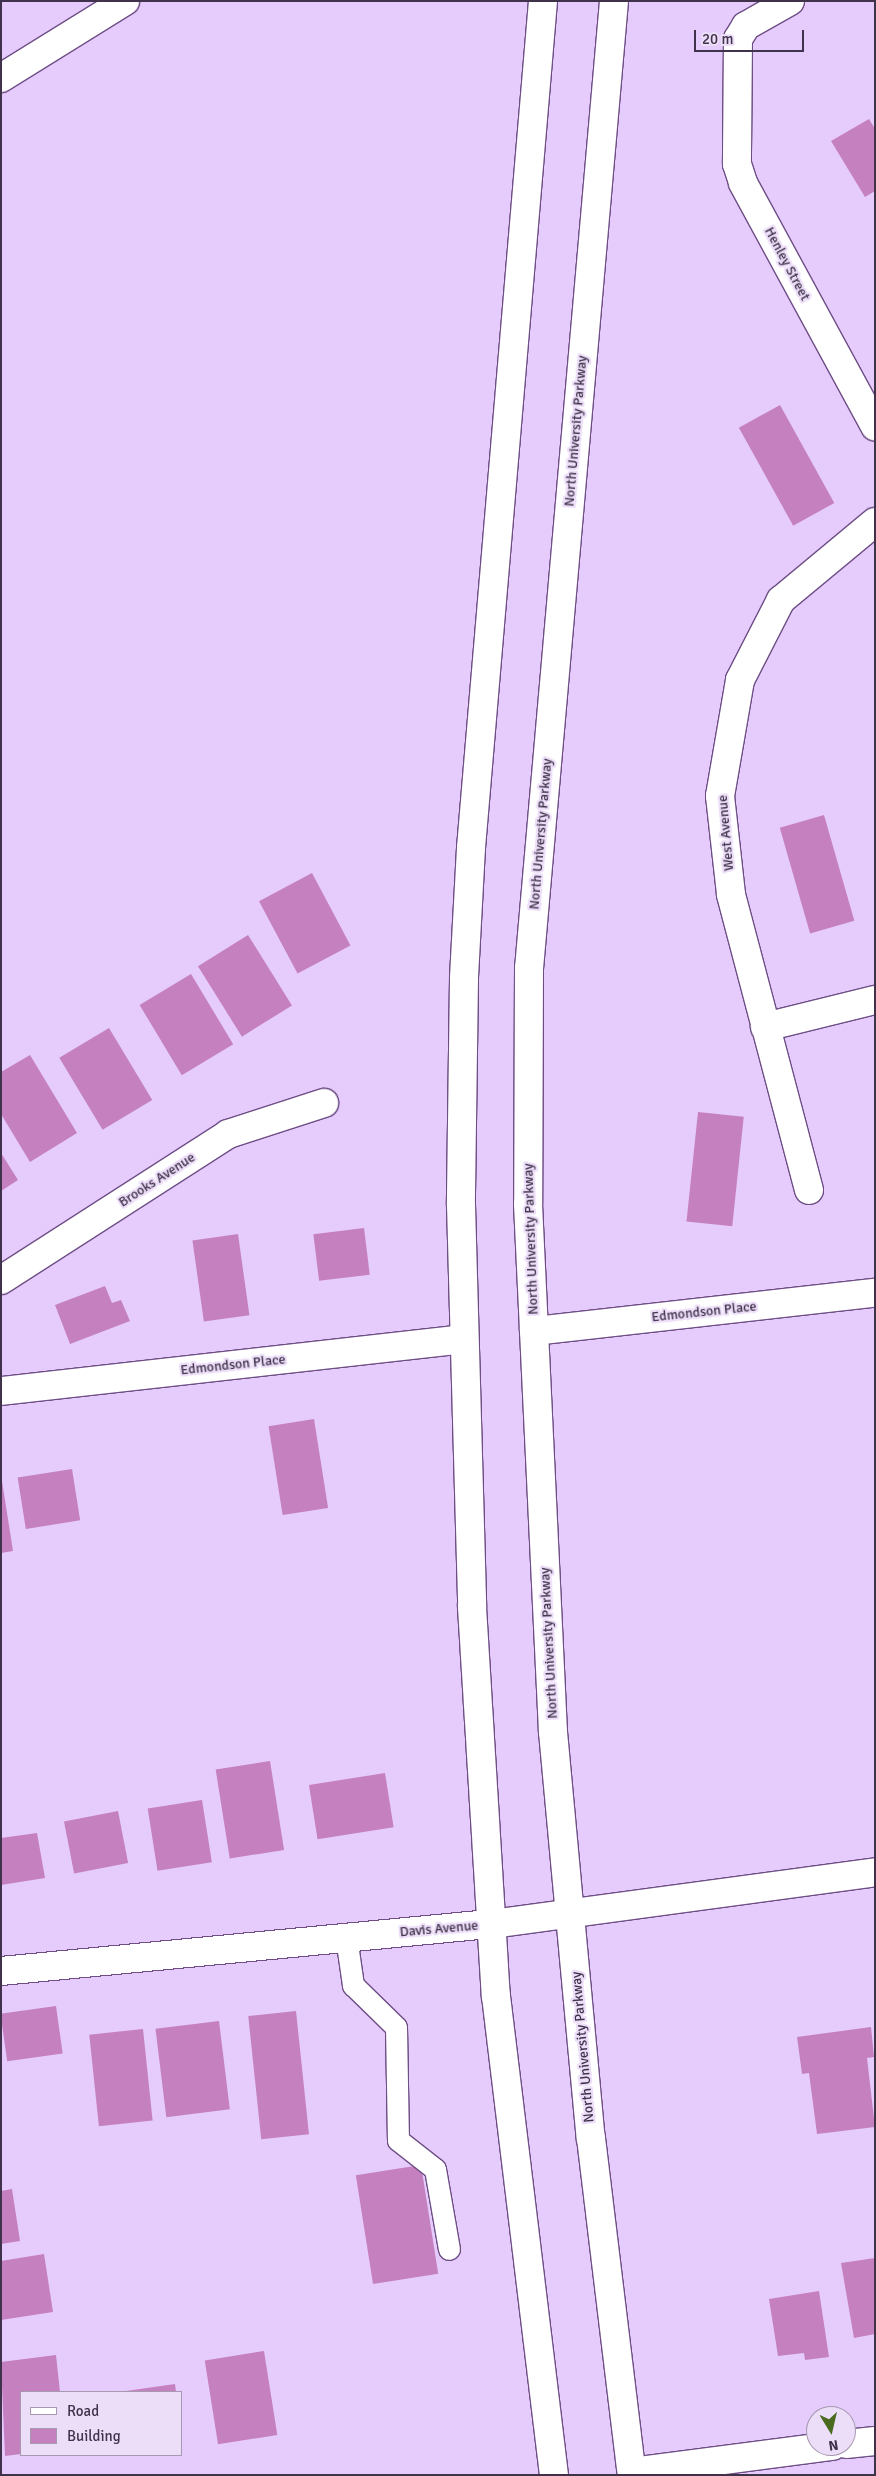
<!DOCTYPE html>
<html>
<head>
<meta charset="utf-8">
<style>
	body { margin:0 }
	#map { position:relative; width:876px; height:2476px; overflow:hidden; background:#e6cbfd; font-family:Signika,sans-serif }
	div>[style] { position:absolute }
	.building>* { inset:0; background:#c580c0; transform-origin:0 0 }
	.roads { filter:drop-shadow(1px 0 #6e4e85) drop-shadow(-1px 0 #6e4e85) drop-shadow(0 1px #6e4e85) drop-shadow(0 -1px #6e4e85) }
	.lane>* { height:21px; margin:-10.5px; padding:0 10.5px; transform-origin:10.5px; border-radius:10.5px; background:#fff }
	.street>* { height:28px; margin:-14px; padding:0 14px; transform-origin:14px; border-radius:14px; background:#fff }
	.secondary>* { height:28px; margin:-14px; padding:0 14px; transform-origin:14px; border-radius:14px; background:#fff }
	span { translate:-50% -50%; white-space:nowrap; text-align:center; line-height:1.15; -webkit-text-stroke:4.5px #ecdef8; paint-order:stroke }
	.street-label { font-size:14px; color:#3f324a }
	.frame { position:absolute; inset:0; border:2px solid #3f324a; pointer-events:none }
	.legend { position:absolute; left:20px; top:2391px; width:162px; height:65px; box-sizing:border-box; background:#ecdef8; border:1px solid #a799b2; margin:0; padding:6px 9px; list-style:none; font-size:15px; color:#3f324a }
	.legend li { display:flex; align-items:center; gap:10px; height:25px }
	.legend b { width:25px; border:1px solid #a799b2 }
	.north { position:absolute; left:806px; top:2406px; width:50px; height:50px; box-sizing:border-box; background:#ecdef8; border:1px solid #a799b2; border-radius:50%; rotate:171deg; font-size:14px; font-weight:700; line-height:20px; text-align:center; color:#3f324a }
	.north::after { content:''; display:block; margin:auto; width:18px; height:22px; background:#4a6a20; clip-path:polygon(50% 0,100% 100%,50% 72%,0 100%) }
	.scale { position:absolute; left:694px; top:30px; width:110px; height:22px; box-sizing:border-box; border:2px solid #3f324a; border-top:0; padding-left:6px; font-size:15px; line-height:18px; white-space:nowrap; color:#3f324a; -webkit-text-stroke:4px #ecdef8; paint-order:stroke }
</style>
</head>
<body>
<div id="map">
	<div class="building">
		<div style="clip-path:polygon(869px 119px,875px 129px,875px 191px,865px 197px,831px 141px)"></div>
		<div style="left:780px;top:405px;width:112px;height:47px;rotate:61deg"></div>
		<div style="left:824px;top:815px;width:110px;height:46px;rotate:74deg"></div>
		<div style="left:312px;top:873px;width:82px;height:60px;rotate:62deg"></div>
		<div style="left:248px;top:935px;width:83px;height:59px;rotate:58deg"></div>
		<div style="left:191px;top:974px;width:82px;height:60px;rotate:59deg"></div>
		<div style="left:109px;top:1028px;width:84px;height:58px;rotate:59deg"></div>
		<div style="clip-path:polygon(30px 1055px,77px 1133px,30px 1162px,1px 1114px,1px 1072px)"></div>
		<div style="left:698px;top:1112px;width:46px;height:110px;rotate:6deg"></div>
		<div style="clip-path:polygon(1px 1153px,18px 1180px,1px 1191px)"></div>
		<div style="left:364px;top:1228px;width:47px;height:51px;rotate:83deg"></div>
		<div style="left:238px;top:1234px;width:82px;height:46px;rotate:82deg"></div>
		<div style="clip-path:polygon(105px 1286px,112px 1303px,121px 1300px,130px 1321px,70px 1344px,55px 1305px)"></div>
		<div style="left:314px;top:1419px;width:90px;height:46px;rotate:81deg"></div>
		<div style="left:72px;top:1469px;width:52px;height:55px;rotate:81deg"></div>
		<div style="clip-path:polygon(2px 1481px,13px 1551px,1px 1553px,1px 1482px)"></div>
		<div style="left:270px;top:1761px;width:90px;height:55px;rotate:81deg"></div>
		<div style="left:385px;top:1773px;width:55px;height:77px;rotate:81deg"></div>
		<div style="left:202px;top:1800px;width:63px;height:55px;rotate:81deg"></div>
		<div style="left:118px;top:1811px;width:53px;height:55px;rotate:79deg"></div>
		<div style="clip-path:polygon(37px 1833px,45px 1878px,1px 1885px,1px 1838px)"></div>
		<div style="left:56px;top:2006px;width:48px;height:56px;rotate:82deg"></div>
		<div style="left:296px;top:2011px;width:124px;height:48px;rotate:84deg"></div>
		<div style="left:219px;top:2021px;width:89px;height:64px;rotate:83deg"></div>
		<div style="clip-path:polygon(871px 2027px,874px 2057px,867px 2058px,875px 2127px,817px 2134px,809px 2073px,802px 2074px,797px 2037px)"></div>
		<div style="left:143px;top:2029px;width:92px;height:54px;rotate:84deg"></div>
		<div style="left:421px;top:2165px;width:110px;height:66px;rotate:81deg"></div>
		<div style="clip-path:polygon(12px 2189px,20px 2241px,1px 2244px,1px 2191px)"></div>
		<div style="clip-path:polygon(44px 2254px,53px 2312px,1px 2320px,1px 2261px)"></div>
		<div style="clip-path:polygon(875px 2258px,875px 2334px,854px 2338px,841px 2263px)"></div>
		<div style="clip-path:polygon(819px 2291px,829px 2357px,805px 2360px,804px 2353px,778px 2356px,769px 2299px)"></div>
		<div style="left:264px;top:2351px;width:85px;height:60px;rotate:81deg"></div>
		<div style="clip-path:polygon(56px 2355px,60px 2392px,21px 2392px,21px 2454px,5px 2456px,1px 2362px)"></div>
		<div style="clip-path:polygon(175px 2384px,176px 2392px,127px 2392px,126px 2391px)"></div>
	</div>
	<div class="roads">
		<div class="lane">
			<div style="left:346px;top:1937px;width:49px;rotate:81.7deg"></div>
			<div style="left:353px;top:1985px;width:60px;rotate:44.3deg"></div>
			<div style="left:396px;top:2027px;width:113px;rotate:89deg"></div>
			<div style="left:398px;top:2140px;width:47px;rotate:38.1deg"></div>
			<div style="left:435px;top:2169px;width:81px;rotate:80.1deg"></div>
		</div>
		<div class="street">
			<div style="left:790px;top:1px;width:51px;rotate:150.4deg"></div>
			<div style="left:746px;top:26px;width:15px;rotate:122deg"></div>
			<div style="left:738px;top:39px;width:125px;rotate:90.5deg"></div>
			<div style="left:737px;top:164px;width:20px;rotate:72deg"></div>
			<div style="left:743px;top:183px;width:277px;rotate:61.5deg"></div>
			<div style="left:765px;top:1027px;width:113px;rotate:-13.8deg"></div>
			<div style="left:809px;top:1190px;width:306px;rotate:-104.8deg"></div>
			<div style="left:731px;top:894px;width:99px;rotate:-96.4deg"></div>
			<div style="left:720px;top:796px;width:118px;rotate:-80.2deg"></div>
			<div style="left:740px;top:680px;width:90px;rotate:-62.9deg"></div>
			<div style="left:781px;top:600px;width:122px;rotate:-39.7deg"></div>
			<div style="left:1px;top:1280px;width:270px;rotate:-32.7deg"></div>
			<div style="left:228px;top:1134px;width:101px;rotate:-17.9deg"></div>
			<div style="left:534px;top:1331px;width:343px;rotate:-6.4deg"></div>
			<div style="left:1px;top:1391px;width:466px;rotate:-6.4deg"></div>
			<div style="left:1px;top:1971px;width:493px;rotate:-5.5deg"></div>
			<div style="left:492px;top:1924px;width:387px;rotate:-7.7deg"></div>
			<div style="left:846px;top:2444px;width:29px;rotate:-6deg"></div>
			<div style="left:632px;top:2472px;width:202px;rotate:-7.4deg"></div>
		</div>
		<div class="secondary">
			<div style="left:543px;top:1px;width:850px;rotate:94.86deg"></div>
			<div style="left:471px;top:848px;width:131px;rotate:93.1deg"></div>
			<div style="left:464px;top:979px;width:226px;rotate:90.8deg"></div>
			<div style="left:461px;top:1205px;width:402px;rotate:88.4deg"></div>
			<div style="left:472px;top:1607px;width:390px;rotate:86.5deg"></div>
			<div style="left:496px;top:1996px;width:482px;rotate:83.1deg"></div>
			<div style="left:614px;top:1px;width:971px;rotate:95.02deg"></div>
			<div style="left:529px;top:968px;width:236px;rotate:90.2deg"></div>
			<div style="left:528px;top:1204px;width:529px;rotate:87.29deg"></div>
			<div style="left:553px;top:1732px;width:408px;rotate:84.7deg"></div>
			<div style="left:591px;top:2138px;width:339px;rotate:83.1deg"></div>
			<div style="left:1px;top:78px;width:146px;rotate:-31.8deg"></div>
		</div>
	</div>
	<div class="street-label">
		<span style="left:787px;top:264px;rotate:62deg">Henley Street</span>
		<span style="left:576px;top:431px;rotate:-85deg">North University Parkway</span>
		<span style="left:726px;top:833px;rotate:-95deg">West Avenue</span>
		<span style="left:541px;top:834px;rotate:-85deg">North University Parkway</span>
		<span style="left:157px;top:1180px;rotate:-33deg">Brooks Avenue</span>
		<span style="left:531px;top:1239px;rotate:-92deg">North University Parkway</span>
		<span style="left:704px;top:1312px;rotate:-6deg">Edmondson Place</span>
		<span style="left:233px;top:1365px;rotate:-6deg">Edmondson Place</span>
		<span style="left:549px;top:1643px;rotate:-93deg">North University Parkway</span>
		<span style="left:439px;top:1929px;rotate:-5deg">Davis Avenue</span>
		<span style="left:583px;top:2047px;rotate:-95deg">North University Parkway</span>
	</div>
	<div class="frame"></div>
	<ul class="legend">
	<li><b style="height:6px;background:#fff"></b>Road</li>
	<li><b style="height:14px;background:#c580c0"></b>Building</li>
	</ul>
	<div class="north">N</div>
	<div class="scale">20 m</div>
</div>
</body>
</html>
